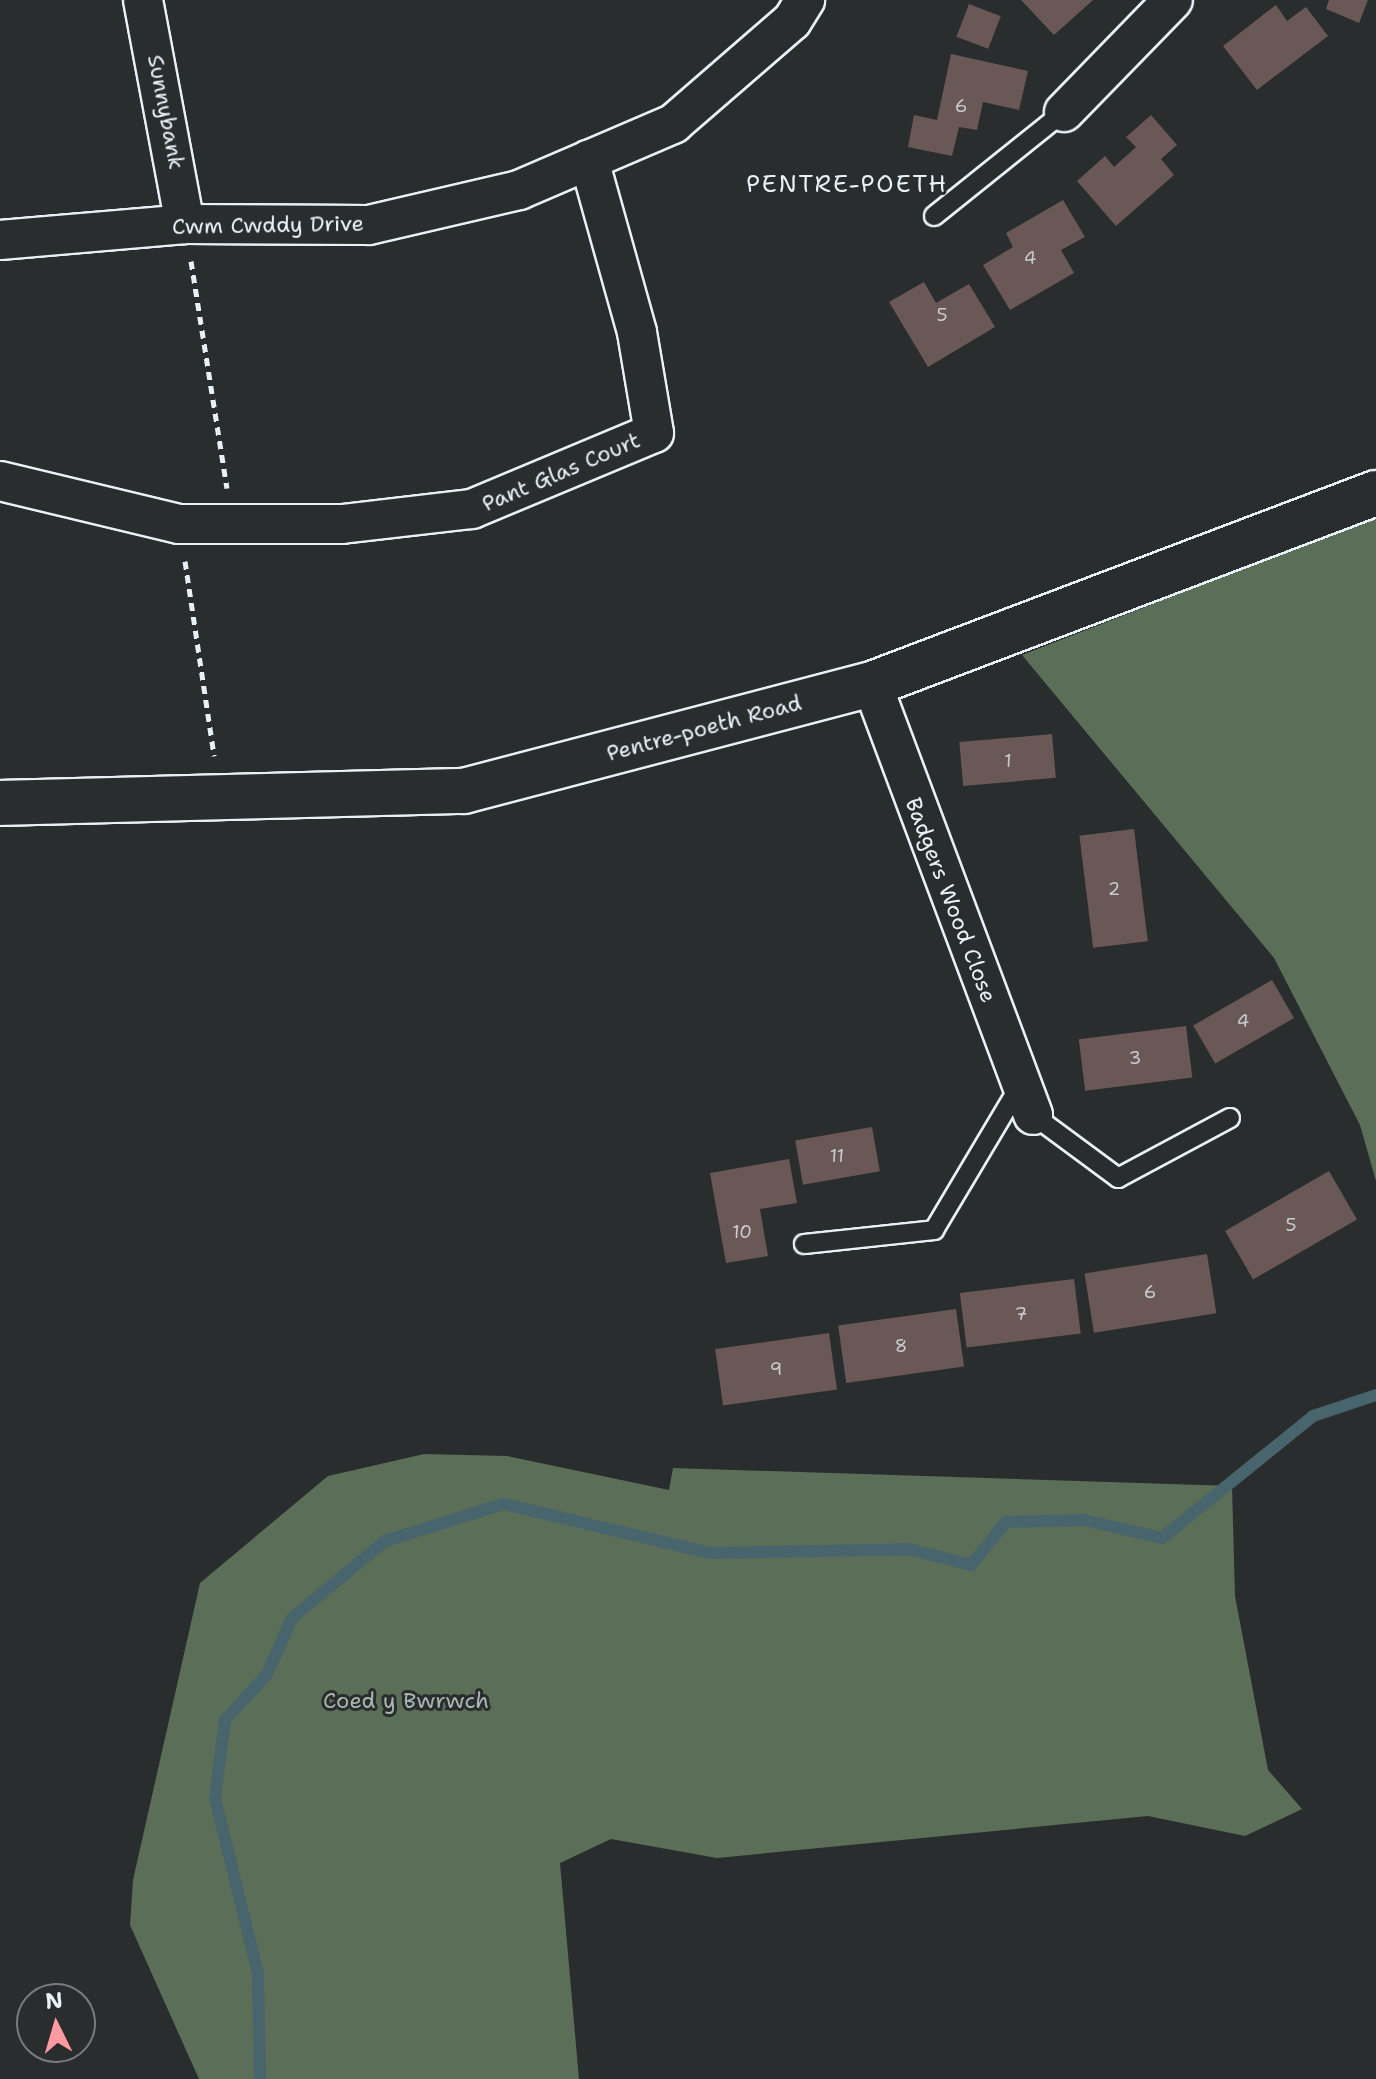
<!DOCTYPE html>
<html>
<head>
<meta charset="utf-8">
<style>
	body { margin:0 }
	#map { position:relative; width:1376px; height:2079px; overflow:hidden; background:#2a2d2e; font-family:"Shantell Sans",sans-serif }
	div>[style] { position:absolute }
	.green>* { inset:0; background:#5b6e58 }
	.stream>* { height:12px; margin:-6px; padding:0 6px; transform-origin:6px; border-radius:6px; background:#48646c }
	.building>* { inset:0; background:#6a5856; transform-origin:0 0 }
	.path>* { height:5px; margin-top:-2.5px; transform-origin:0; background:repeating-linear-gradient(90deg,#e8f1f8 0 8px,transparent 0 14px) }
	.roads { filter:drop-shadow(2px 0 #e8f1f8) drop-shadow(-2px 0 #e8f1f8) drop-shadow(0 2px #e8f1f8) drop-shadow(0 -2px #e8f1f8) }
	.service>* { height:18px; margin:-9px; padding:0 9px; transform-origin:9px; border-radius:9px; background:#2a2d2e }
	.minor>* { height:38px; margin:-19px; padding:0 19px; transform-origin:19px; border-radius:19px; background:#2a2d2e }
	.tertiary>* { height:44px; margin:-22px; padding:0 22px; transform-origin:22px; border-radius:22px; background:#2a2d2e }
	span { translate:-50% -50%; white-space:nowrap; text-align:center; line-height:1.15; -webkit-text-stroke:6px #2a2d2e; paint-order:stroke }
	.number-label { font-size:18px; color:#c8cbd0 }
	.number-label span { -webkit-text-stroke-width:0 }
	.street-label { font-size:22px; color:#e8f1f8 }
	.park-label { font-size:22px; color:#a9b6b0 }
	.neighbourhood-label { font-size:24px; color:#e8f1f8; letter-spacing:2px }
	.north { position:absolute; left:16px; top:1983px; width:80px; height:80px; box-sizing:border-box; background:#2a2d2e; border:2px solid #767b7f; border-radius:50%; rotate:355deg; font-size:22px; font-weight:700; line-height:32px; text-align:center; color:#e8f1f8 }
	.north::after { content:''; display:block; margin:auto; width:28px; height:36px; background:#ff9aa2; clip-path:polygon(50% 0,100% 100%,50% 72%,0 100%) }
</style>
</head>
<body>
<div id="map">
	<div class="green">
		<div style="clip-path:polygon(1376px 517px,1376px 1181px,1360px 1125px,1274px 958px,1022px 655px)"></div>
		<div style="clip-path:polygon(424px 1454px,507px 1456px,669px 1490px,673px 1468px,1232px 1486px,1235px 1596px,1268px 1770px,1302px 1809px,1245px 1836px,1148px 1816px,717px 1858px,611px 1839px,560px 1863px,579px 2079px,199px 2079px,130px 1925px,133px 1880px,200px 1583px,328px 1476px)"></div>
	</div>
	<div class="stream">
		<div style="left:260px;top:2079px;width:105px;rotate:-91.1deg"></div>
		<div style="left:258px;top:1974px;width:181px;rotate:-103.7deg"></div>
		<div style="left:215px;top:1798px;width:79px;rotate:-82.7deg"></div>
		<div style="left:225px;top:1720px;width:62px;rotate:-47.6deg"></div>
		<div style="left:267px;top:1674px;width:61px;rotate:-65.9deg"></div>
		<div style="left:292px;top:1618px;width:121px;rotate:-39.6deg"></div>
		<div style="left:385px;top:1541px;width:125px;rotate:-17.3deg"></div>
		<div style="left:504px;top:1504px;width:211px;rotate:13.4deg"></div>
		<div style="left:709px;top:1553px;width:200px;rotate:-1.1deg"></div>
		<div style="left:909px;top:1549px;width:64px;rotate:14.5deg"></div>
		<div style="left:971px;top:1565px;width:55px;rotate:-50.9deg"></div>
		<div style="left:1006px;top:1522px;width:78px;rotate:-1.5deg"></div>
		<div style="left:1084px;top:1520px;width:80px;rotate:13deg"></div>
		<div style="left:1162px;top:1538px;width:194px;rotate:-38.9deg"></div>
		<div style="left:1313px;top:1416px;width:66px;rotate:-18.4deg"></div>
	</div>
	<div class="building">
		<div style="clip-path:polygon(1021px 0,1093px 0,1054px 35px)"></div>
		<div style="clip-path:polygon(1329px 0,1368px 0,1359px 23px,1326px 9px)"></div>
		<div style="left:969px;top:4px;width:34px;height:35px;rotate:21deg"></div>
		<div style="clip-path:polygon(1276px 5px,1287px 21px,1306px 7px,1328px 36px,1257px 90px,1223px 46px)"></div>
		<div style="clip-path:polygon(951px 54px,1028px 71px,1019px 110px,983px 102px,977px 130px,959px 127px,952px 156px,908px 147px,914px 115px,937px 120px)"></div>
		<div style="clip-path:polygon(1151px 115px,1177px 145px,1161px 159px,1174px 175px,1116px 226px,1077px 181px,1105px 156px,1114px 167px,1136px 147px,1126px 137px)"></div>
		<div style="clip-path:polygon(1063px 200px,1085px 237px,1061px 250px,1074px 273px,1010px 310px,983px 265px,1013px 247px,1006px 233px)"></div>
		<div style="clip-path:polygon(924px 282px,936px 303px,969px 284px,995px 327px,928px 367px,889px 302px)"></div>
		<div style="left:1052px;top:734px;width:44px;height:93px;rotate:85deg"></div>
		<div style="left:1134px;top:829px;width:113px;height:55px;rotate:83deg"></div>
		<div style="left:1272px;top:980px;width:44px;height:91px;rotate:60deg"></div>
		<div style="left:1186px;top:1026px;width:52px;height:108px;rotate:83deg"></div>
		<div style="left:872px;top:1127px;width:45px;height:78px;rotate:80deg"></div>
		<div style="clip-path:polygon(789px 1159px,797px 1203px,760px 1209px,768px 1256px,726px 1263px,710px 1173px)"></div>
		<div style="left:1329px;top:1171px;width:56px;height:120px;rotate:60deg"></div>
		<div style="left:1207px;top:1254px;width:60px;height:124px;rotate:81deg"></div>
		<div style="left:1074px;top:1279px;width:55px;height:115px;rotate:83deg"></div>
		<div style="left:956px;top:1309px;width:58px;height:119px;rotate:82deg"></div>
		<div style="left:829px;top:1333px;width:57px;height:115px;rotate:82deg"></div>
	</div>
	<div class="path">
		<div style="left:191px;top:261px;width:230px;rotate:81deg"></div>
		<div style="left:185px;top:561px;width:197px;rotate:81.5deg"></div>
	</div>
	<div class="roads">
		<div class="service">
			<div style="left:934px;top:216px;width:166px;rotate:-38.7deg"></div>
			<div style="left:1033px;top:1115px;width:106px;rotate:36.5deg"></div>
			<div style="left:1118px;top:1178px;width:127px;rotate:-28.2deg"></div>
			<div style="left:804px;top:1244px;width:131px;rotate:-6.1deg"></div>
			<div style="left:934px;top:1230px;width:170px;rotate:-59.2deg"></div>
		</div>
		<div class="minor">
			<div style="left:143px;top:0;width:228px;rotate:79.4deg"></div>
			<div style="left:1064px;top:112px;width:156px;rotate:-45.8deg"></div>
			<div style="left:0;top:240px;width:186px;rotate:-4.9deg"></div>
			<div style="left:185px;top:224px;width:184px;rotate:0.3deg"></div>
			<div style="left:369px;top:225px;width:154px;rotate:-13.1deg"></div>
			<div style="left:519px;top:190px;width:168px;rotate:-23.2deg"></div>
			<div style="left:673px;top:124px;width:157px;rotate:-40.9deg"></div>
			<div style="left:792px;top:21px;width:25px;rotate:-58deg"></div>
			<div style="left:0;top:481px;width:184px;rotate:13.5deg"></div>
			<div style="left:179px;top:524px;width:163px"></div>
			<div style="left:342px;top:524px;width:131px;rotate:-6.6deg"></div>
			<div style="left:472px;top:509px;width:197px;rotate:-22.7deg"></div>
			<div style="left:654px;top:433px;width:102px;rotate:-99.6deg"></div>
			<div style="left:637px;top:332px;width:179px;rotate:-105.6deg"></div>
			<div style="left:872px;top:684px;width:460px;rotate:69.5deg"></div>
		</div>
		<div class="tertiary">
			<div style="left:0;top:803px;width:464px;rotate:-1.5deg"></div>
			<div style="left:464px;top:791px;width:422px;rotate:-14.7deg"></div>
			<div style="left:872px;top:684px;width:539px;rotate:-20.76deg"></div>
		</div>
	</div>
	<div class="number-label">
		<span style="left:961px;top:106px">6</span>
		<span style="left:1030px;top:258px">4</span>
		<span style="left:942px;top:315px">5</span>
		<span style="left:1008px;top:761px">1</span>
		<span style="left:1114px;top:889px">2</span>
		<span style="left:1243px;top:1021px">4</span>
		<span style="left:1135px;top:1058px">3</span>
		<span style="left:837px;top:1156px">11</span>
		<span style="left:1291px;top:1225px">5</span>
		<span style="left:742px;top:1232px">10</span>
		<span style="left:1150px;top:1292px">6</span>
		<span style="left:1021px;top:1314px">7</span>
		<span style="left:901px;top:1346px">8</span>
		<span style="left:776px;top:1369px">9</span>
	</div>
	<div class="street-label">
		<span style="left:166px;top:112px;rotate:79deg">Sunnybank</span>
		<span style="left:268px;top:225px;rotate:-1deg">Cwm Cwddy Drive</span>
		<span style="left:561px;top:472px;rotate:-23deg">Pant Glas Court</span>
		<span style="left:704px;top:728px;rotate:-15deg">Pentre-poeth Road</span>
		<span style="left:951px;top:900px;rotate:69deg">Badgers Wood Close</span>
	</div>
	<div class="park-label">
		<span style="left:406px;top:1701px">Coed y Bwrwch</span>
	</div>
	<div class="neighbourhood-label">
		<span style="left:847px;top:185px">PENTRE-POETH</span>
	</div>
	<div class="north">N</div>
</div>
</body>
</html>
